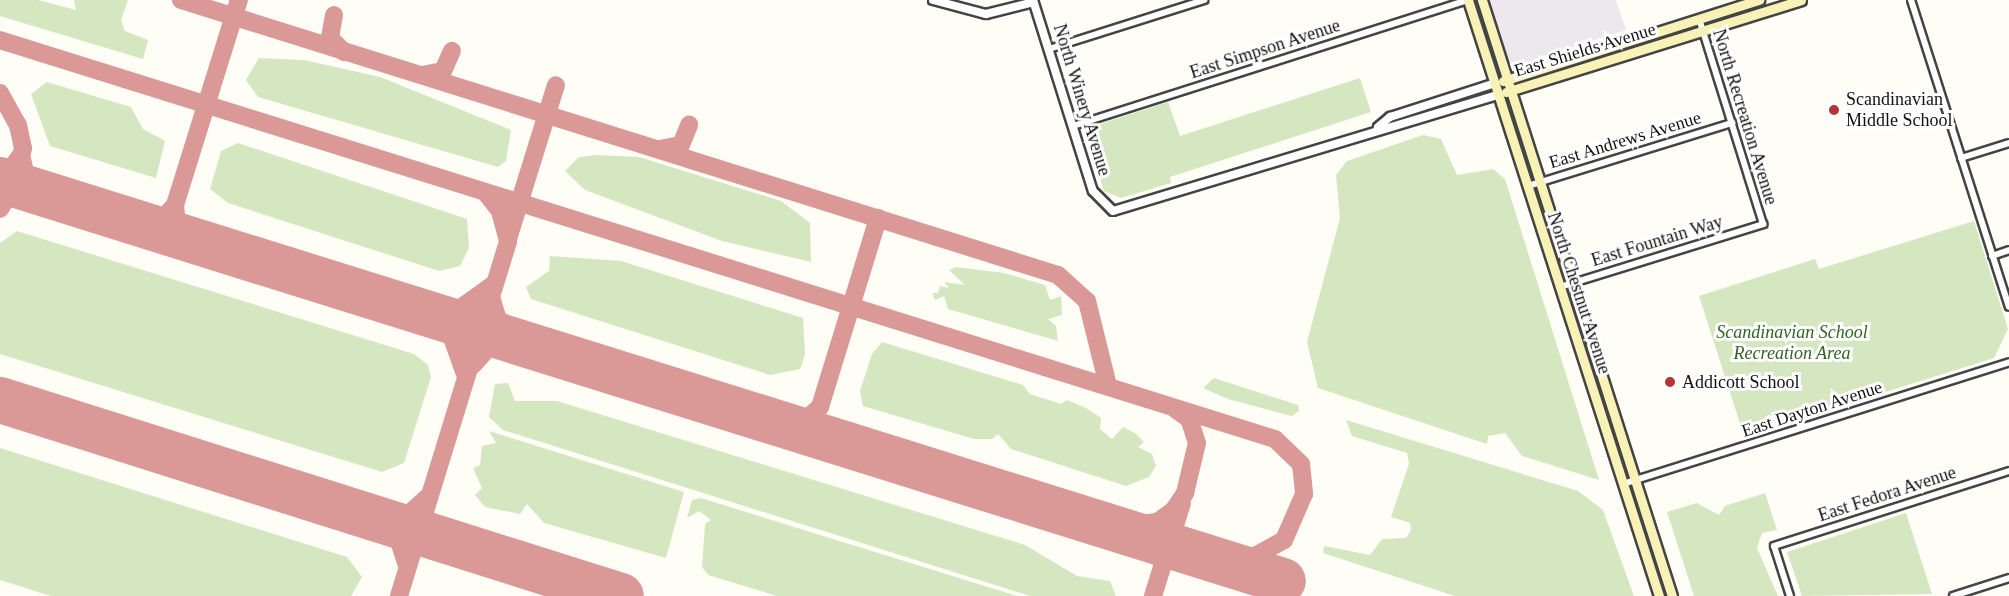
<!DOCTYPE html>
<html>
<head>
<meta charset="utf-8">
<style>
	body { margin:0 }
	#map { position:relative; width:2009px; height:596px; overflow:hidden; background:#fefdf6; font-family:Georgia,serif }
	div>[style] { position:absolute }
	.industrial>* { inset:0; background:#ede7ee }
	.green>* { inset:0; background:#d4e7c1 }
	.taxiway>* { height:18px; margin:-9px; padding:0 9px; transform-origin:9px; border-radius:9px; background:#da9897 }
	.runway>* { height:46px; margin:-23px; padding:0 23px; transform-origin:23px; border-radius:23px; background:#da9897 }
	.roads { filter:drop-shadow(2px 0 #444) drop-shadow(-2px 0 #444) drop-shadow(0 2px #444) drop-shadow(0 -2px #444) }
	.minor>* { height:6px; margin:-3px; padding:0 3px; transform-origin:3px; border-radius:3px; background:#fff }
	.tertiary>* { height:8px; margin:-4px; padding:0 4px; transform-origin:4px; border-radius:4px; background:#fff }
	.secondary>* { height:9px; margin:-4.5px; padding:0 4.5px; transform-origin:4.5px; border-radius:4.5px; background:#f8f2b7 }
	.dots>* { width:16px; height:16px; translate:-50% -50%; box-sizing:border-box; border:3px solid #fff; border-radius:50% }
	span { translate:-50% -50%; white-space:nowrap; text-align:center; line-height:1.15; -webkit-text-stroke:6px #fff; paint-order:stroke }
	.street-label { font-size:18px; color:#111 }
	.poi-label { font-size:18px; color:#111 }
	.left { translate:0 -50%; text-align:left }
	.park-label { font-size:18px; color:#326426; font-style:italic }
</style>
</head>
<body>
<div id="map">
	<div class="industrial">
		<div style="clip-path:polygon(1489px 0,1616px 0,1626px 30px,1511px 67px)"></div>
	</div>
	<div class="green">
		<div style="clip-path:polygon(0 0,38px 0,76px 10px,74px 0,128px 0,121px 20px,125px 31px,148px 40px,143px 59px,0 16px)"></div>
		<div style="clip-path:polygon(259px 58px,304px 60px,380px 77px,511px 130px,506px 161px,498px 167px,258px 97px,246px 80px)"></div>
		<div style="clip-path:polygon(1360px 78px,1371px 112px,1170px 177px,1171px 183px,1121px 198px,1104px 191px,1085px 129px,1168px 102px,1180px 136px)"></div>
		<div style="clip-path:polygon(47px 82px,131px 107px,143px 129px,165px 141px,156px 178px,50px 146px,31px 94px)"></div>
		<div style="clip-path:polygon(1423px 135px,1441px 139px,1457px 175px,1493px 169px,1505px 179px,1599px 480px,1522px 456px,1505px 433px,1488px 436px,1487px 444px,1318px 388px,1307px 342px,1340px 218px,1336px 175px,1347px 161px)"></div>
		<div style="clip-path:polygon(238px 143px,467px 219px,469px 248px,460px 266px,439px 271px,228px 203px,210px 189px,221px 151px)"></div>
		<div style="clip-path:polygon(596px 155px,639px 157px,781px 201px,810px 223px,811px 262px,722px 241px,585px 190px,565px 171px,579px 157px)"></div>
		<div style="clip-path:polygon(1974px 221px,2008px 329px,1994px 358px,1744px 436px,1699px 296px,1815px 259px,1819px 269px)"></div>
		<div style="clip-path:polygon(17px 231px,414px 354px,428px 365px,431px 377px,404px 463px,382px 472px,0 354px,0 243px)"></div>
		<div style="clip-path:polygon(550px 256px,621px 261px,803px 318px,805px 355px,800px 369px,770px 375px,531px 299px,526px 287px,549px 271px)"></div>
		<div style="clip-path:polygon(956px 267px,1004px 273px,1045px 285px,1050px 300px,1061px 296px,1062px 315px,1048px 319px,1056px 326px,1058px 341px,948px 309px,944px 296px,935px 300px,932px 293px,938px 293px,940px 286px,949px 288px,944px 282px,965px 285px,949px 270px)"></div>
		<div style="clip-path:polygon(882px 342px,1023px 385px,1030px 394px,1061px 404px,1067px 400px,1086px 408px,1101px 418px,1100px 429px,1112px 439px,1123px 427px,1135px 433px,1144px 442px,1138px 447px,1152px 454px,1156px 466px,1149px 477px,1126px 486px,1011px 449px,998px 434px,992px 439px,974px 439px,863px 406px,860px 391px,872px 354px)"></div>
		<div style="clip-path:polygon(1214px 378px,1298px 405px,1299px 411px,1292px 416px,1228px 399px,1203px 388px)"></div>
		<div style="clip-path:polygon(508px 383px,515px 401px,557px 401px,1025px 545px,1077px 576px,1110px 581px,1116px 596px,1030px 596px,503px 430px,489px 417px,495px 384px)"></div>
		<div style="clip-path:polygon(1346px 420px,1578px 491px,1603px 510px,1634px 596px,1455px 596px,1323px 553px,1324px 546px,1370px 555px,1382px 539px,1406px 538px,1411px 530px,1410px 523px,1391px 517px,1409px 464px,1407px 453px,1352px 436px)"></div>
		<div style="clip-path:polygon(489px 431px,684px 492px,666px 558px,544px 523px,527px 504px,520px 514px,485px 507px,475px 495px,482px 488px,473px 468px,480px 465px,482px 446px,496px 443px)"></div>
		<div style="clip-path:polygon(0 448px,347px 557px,362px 577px,351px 596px,51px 596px,0 580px)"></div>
		<div style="clip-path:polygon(1765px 493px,1777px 530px,1762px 533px,1757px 548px,1778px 596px,1694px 596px,1667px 512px,1697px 503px,1719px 515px,1725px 506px)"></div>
		<div style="clip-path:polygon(701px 498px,1017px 596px,777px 596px,708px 575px,702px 567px,705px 524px,711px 520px,699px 511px,687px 518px,692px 500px)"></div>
		<div style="clip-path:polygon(1906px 513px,1932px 594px,1802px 596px,1787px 552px)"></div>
	</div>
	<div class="taxiway">
		<div style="left:181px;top:0;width:919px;rotate:17.41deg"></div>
		<div style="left:1058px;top:275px;width:39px;rotate:42deg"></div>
		<div style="left:1087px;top:301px;width:88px;rotate:76.1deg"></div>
		<div style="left:334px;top:15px;width:23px;rotate:100deg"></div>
		<div style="left:330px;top:38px;width:20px;rotate:45deg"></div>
		<div style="left:0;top:40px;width:1336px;rotate:17.38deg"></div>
		<div style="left:1275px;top:439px;width:36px;rotate:44deg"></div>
		<div style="left:1301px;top:464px;width:30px;rotate:84deg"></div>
		<div style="left:1304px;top:494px;width:50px;rotate:113.5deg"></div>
		<div style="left:1284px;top:540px;width:56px;rotate:151.1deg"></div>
		<div style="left:422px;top:75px;width:21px;rotate:-11deg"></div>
		<div style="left:443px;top:71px;width:22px;rotate:-66deg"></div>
		<div style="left:0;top:93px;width:37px;rotate:61deg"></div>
		<div style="left:18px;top:125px;width:24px;rotate:78deg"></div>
		<div style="left:23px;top:148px;width:38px;rotate:102deg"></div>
		<div style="left:15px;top:185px;width:28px;rotate:122deg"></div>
		<div style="left:659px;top:149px;width:22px;rotate:-10deg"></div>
		<div style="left:681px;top:145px;width:22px;rotate:-68deg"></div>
		<div style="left:22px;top:159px;width:17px;rotate:77deg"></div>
		<div style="left:26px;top:176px;width:23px;rotate:49deg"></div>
		<div style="left:0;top:173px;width:10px;rotate:-17deg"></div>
		<div style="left:10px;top:170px;width:17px;rotate:-54deg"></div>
		<div style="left:175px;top:205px;width:18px;rotate:84deg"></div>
		<div style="left:177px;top:223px;width:25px;rotate:47deg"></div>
		<div style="left:137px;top:223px;width:26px;rotate:-11deg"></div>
		<div style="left:163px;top:218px;width:18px;rotate:-47deg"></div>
		<div style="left:175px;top:205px;width:215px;rotate:-72.7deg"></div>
		<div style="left:508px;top:239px;width:161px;rotate:-72.7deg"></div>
		<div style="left:491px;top:297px;width:30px;rotate:73deg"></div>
		<div style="left:500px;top:326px;width:25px;rotate:40deg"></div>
		<div style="left:426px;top:313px;width:33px;rotate:41deg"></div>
		<div style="left:451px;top:335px;width:41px;rotate:70.3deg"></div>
		<div style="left:426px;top:313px;width:33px;rotate:-7deg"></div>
		<div style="left:459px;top:309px;width:43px;rotate:-35.5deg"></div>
		<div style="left:473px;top:365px;width:25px;rotate:-48deg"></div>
		<div style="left:490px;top:346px;width:29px;rotate:-8deg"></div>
		<div style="left:781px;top:424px;width:24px;rotate:-9deg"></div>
		<div style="left:805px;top:420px;width:20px;rotate:-41deg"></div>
		<div style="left:820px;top:407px;width:198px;rotate:-72.9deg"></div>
		<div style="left:380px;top:520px;width:31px;rotate:-13deg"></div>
		<div style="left:410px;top:513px;width:24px;rotate:-42deg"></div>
		<div style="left:380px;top:520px;width:28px;rotate:48deg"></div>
		<div style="left:399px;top:541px;width:26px;rotate:72deg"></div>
		<div style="left:1110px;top:528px;width:47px;rotate:-7.3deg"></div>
		<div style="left:1157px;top:522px;width:19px;rotate:-35deg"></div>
		<div style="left:1173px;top:511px;width:22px;rotate:-56deg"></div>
		<div style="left:1185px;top:493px;width:51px;rotate:-76.5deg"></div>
		<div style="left:1197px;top:443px;width:25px;rotate:-108deg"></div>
		<div style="left:1189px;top:419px;width:17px;rotate:-144deg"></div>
		<div style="left:399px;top:596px;width:371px;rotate:-72.9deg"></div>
		<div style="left:508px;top:241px;width:31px;rotate:-105deg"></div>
		<div style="left:500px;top:211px;width:24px;rotate:-128deg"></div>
		<div style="left:1153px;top:596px;width:97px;rotate:-72.7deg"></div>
	</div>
	<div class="runway">
		<div style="left:0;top:180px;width:1344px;rotate:17.36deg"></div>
		<div style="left:0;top:400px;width:651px;rotate:17.52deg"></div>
	</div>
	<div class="roads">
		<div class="minor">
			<div style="left:1911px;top:0;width:322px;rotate:72.3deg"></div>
			<div style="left:1049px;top:49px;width:163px;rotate:-17.5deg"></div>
			<div style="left:1073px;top:126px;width:414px;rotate:-17.7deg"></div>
			<div style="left:1961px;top:158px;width:50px;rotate:-17.4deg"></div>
			<div style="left:1528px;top:186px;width:214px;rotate:-17.2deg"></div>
			<div style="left:1992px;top:256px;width:18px;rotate:-19deg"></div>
			<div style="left:1560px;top:287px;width:213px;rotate:-17.2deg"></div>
			<div style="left:1763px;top:224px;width:215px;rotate:-107.3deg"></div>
			<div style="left:1623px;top:484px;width:405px;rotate:-17.5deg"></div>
			<div style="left:1790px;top:596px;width:52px;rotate:-107.7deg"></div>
			<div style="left:1774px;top:546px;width:247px;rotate:-17.7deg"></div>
			<div style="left:1953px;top:596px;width:59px;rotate:-17.8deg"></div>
		</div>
		<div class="tertiary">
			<div style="left:933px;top:0;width:55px;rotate:14.8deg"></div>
			<div style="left:986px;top:14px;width:49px;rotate:-14deg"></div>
			<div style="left:1033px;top:0;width:200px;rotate:72.6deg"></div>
			<div style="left:1093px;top:191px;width:28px;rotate:45deg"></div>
			<div style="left:1113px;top:211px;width:402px;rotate:-16.8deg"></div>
			<div style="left:1378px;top:127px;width:16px;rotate:-40deg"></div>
			<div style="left:1390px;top:117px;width:110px;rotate:-17.9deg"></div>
		</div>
		<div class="secondary">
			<div style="left:1468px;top:0;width:626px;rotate:72.23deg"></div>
			<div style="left:1482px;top:0;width:626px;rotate:72.32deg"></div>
			<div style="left:1503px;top:81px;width:269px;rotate:-17.6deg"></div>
			<div style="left:1506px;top:92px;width:309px;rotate:-17.3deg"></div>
		</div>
	</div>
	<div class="dots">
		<div style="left:1834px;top:110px;background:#b63438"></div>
		<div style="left:1670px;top:382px;background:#b63438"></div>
	</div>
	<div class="street-label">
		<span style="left:1265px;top:49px;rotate:-18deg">East Simpson Avenue</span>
		<span style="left:1585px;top:50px;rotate:-17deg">East Shields Avenue</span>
		<span style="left:1082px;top:100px;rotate:73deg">North Winery Avenue</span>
		<span style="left:1745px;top:117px;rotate:73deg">North Recreation Avenue</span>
		<span style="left:1625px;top:140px;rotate:-17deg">East Andrews Avenue</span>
		<span style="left:1657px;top:241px;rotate:-17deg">East Fountain Way</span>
		<span style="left:1579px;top:293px;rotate:72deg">North Chestnut Avenue</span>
		<span style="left:1812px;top:409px;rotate:-18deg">East Dayton Avenue</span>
		<span style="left:1887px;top:494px;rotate:-18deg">East Fedora Avenue</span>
	</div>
	<div class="poi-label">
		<span class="left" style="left:1846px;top:110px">Scandinavian<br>Middle School</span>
		<span class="left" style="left:1682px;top:382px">Addicott School</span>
	</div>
	<div class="park-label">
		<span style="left:1792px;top:343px">Scandinavian School<br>Recreation Area</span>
	</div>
</div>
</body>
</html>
